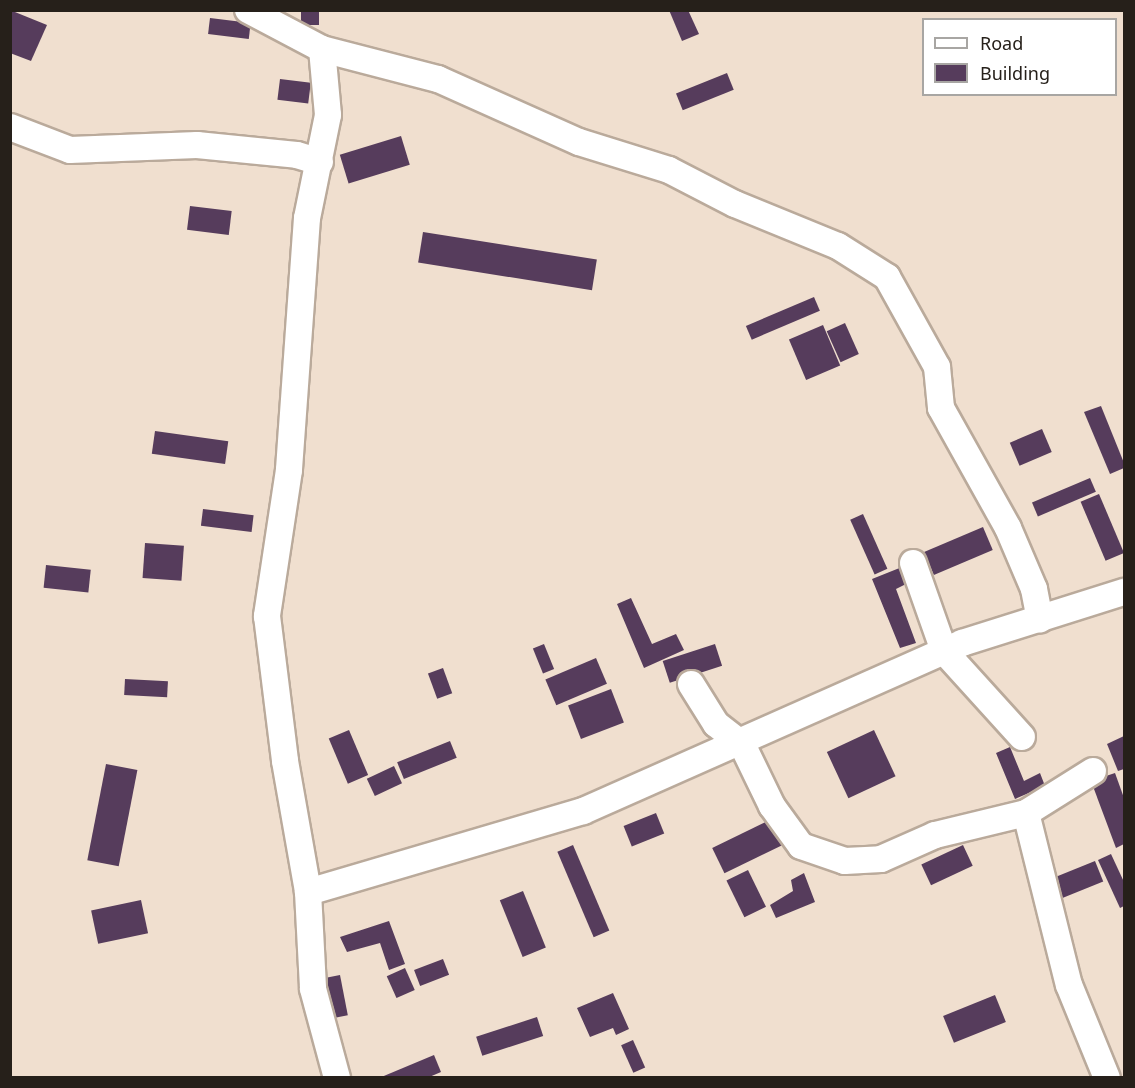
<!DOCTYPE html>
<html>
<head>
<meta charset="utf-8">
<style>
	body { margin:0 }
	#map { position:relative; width:1135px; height:1088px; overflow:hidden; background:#f0dfcf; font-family:"Noto Sans",sans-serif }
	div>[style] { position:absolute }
	.building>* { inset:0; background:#563c5c; transform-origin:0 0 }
	.roads { filter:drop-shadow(2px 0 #baaa9b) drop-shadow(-2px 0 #baaa9b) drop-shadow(0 2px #baaa9b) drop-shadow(0 -2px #baaa9b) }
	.minor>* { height:26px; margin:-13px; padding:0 13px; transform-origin:13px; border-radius:13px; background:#fff }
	span { translate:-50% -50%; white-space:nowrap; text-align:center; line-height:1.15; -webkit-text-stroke:6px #fff; paint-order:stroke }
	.frame { position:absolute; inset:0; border:12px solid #26201a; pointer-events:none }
	.legend { position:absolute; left:922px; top:18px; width:195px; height:78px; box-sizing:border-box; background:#fff; border:2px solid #a8a6a3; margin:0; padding:8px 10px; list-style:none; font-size:18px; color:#26201a }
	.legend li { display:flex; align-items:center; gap:12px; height:30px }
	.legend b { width:30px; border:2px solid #a8a6a3 }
</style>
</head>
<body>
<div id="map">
	<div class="building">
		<div style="clip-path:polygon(10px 10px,47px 25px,31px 61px,10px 53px)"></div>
		<div style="left:301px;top:10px;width:18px;height:15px"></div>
		<div style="clip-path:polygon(669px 10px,688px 10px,699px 34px,682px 41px)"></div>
		<div style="left:210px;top:18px;width:41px;height:16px;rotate:7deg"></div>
		<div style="left:727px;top:73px;width:18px;height:55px;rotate:68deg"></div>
		<div style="left:280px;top:79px;width:31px;height:21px;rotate:7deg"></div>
		<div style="left:401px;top:136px;width:30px;height:64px;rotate:73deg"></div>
		<div style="left:190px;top:206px;width:42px;height:24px;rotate:7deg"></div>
		<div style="left:423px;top:232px;width:176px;height:31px;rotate:9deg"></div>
		<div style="left:814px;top:297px;width:15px;height:74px;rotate:67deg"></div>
		<div style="left:845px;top:323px;width:34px;height:20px;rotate:66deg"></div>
		<div style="left:823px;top:325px;width:44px;height:37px;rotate:67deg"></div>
		<div style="clip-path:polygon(1101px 406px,1124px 463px,1124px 468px,1110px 474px,1084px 412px)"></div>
		<div style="left:1042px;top:429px;width:25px;height:35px;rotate:67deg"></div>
		<div style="left:155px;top:431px;width:74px;height:23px;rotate:8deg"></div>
		<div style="left:1090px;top:478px;width:15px;height:63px;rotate:67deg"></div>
		<div style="left:1099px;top:494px;width:64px;height:20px;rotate:67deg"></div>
		<div style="left:203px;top:509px;width:51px;height:17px;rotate:7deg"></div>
		<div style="left:863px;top:514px;width:60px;height:14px;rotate:66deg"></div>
		<div style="left:983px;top:527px;width:25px;height:64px;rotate:67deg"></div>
		<div style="left:145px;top:543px;width:39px;height:35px;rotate:4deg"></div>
		<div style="left:46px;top:565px;width:45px;height:23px;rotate:6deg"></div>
		<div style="clip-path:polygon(902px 567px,908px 583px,896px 589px,916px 643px,900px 648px,872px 579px)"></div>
		<div style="clip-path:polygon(631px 598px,652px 644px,676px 634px,684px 650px,644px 668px,617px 604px)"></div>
		<div style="left:544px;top:644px;width:27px;height:12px;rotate:68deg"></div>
		<div style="left:715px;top:644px;width:23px;height:55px;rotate:72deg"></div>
		<div style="left:596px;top:658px;width:28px;height:55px;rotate:67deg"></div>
		<div style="left:443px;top:668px;width:27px;height:16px;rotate:70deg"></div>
		<div style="left:125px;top:679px;width:43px;height:16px;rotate:3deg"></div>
		<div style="left:611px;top:689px;width:36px;height:46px;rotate:69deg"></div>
		<div style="left:349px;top:730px;width:49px;height:22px;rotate:67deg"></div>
		<div style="left:874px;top:730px;width:51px;height:52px;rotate:65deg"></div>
		<div style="clip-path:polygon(1124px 736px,1124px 769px,1118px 771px,1107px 744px)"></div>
		<div style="left:450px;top:741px;width:18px;height:57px;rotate:68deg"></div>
		<div style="clip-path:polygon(1010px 747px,1024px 781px,1040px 773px,1045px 786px,1015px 799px,996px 753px)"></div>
		<div style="left:106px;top:764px;width:32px;height:98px;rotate:11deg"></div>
		<div style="left:394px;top:766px;width:19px;height:30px;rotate:65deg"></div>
		<div style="clip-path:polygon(1115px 773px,1124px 798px,1124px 844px,1116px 848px,1091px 781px)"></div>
		<div style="left:656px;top:813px;width:22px;height:35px;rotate:68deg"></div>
		<div style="left:776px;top:817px;width:28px;height:71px;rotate:64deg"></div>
		<div style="left:573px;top:845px;width:93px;height:17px;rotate:67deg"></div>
		<div style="left:963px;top:845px;width:23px;height:46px;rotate:65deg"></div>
		<div style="clip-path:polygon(1111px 854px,1124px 882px,1124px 906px,1120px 908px,1098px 860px)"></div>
		<div style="left:1095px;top:861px;width:22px;height:52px;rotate:68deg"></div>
		<div style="left:748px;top:870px;width:41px;height:24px;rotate:64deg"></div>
		<div style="clip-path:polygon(804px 873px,815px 902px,776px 918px,770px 905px,793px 891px,791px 880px)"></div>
		<div style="left:523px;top:891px;width:61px;height:25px;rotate:68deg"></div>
		<div style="left:141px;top:900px;width:34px;height:51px;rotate:78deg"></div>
		<div style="clip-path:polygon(389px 921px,405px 964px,389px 970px,380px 943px,347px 952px,340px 937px)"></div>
		<div style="left:443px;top:959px;width:17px;height:31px;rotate:69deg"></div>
		<div style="left:405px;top:968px;width:24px;height:20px;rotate:66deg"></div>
		<div style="left:340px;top:975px;width:41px;height:18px;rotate:79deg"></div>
		<div style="clip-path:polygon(613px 993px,629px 1029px,616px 1035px,613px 1028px,590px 1037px,577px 1008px)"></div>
		<div style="left:995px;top:995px;width:29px;height:56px;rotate:68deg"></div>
		<div style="left:537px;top:1017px;width:20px;height:64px;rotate:72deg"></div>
		<div style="left:633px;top:1040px;width:30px;height:13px;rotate:66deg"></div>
		<div style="clip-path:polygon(434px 1055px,441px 1072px,427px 1078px,379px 1078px)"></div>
	</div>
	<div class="roads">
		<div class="minor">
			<div style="left:248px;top:10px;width:84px;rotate:27.8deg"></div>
			<div style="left:322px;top:49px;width:120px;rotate:14.5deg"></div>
			<div style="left:438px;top:79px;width:154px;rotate:24.1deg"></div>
			<div style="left:579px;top:142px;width:94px;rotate:17.3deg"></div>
			<div style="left:669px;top:170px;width:74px;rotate:27.3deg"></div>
			<div style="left:735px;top:204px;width:111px;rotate:22.2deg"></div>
			<div style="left:838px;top:246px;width:58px;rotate:32.3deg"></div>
			<div style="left:887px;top:277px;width:103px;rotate:60.9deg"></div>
			<div style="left:937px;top:367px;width:41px;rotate:84.4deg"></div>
			<div style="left:941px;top:408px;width:137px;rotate:60.8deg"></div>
			<div style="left:1008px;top:528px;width:66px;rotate:66.9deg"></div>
			<div style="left:1034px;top:589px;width:31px;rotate:79deg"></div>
			<div style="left:322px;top:49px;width:66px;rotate:84.8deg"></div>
			<div style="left:328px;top:115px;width:105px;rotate:101.5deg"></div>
			<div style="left:307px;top:218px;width:253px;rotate:94.1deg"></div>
			<div style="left:289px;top:470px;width:148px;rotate:98.6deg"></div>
			<div style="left:267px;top:616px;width:146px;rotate:82.9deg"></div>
			<div style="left:285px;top:761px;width:133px;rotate:80deg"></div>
			<div style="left:308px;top:892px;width:97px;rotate:87deg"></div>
			<div style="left:313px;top:989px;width:92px;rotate:74.9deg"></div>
			<div style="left:10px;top:127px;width:64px;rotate:21deg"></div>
			<div style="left:70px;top:150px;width:127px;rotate:-2.3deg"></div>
			<div style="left:197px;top:145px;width:100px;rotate:5.7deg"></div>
			<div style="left:297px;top:155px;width:24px;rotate:17deg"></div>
			<div style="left:913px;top:563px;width:93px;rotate:70.6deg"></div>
			<div style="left:944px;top:651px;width:116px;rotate:47.8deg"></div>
			<div style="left:691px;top:684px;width:47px;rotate:58deg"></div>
			<div style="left:716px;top:724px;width:33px;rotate:38deg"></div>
			<div style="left:742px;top:744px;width:69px;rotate:64.2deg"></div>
			<div style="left:772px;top:806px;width:49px;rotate:54.1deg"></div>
			<div style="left:801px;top:846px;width:46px;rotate:18.8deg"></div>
			<div style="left:845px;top:861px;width:36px;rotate:-3deg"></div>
			<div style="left:881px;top:859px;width:59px;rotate:-24deg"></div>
			<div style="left:935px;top:835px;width:94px;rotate:-13.6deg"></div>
			<div style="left:1026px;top:813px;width:177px;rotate:76deg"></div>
			<div style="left:1069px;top:985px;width:100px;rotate:67.8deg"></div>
			<div style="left:1026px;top:813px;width:79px;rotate:-32.1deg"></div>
			<div style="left:308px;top:892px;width:287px;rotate:-16.4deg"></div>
			<div style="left:583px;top:811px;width:415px;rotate:-23.9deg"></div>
			<div style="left:962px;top:643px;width:170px;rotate:-17.5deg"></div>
		</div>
	</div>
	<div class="frame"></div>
	<ul class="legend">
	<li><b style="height:8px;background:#fff"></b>Road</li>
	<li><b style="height:16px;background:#563c5c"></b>Building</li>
	</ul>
</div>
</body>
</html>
